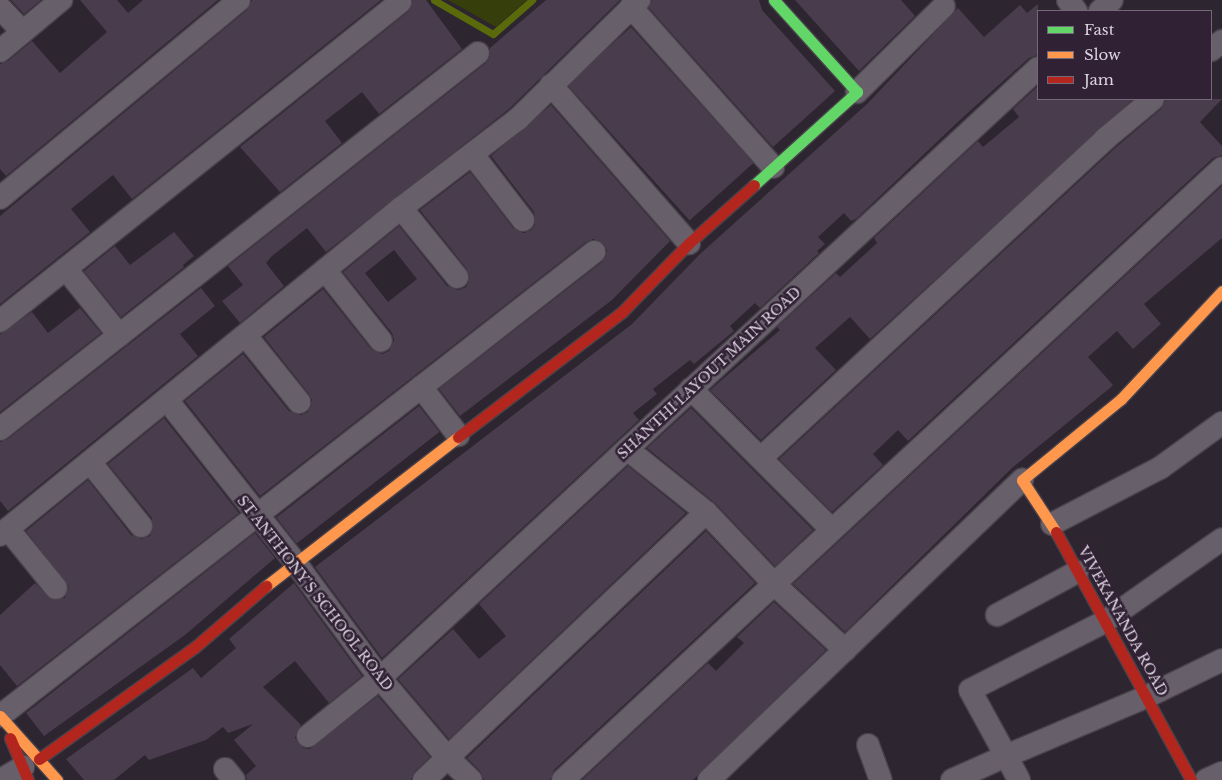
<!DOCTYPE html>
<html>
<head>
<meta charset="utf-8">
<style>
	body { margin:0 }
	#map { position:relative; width:1222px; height:780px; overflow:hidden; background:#2d2530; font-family:"Libre Baskerville",serif }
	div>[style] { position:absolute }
	.green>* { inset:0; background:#363e0b }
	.stream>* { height:7px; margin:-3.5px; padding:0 3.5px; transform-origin:3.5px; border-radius:3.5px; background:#5a6a0b }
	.building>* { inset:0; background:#493c4d; transform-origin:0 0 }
	.roads { filter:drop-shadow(1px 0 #48424b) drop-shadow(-1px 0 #48424b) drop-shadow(0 1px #48424b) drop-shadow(0 -1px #48424b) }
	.street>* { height:22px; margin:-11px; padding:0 11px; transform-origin:11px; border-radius:11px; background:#675f6a }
	.fast>* { height:11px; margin:-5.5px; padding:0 5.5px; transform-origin:5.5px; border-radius:5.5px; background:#63d668 }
	.slow>* { height:11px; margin:-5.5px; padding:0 5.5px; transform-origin:5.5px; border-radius:5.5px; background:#ff974d }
	.jam>* { height:11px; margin:-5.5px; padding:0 5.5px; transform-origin:5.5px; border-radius:5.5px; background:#b3261e }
	span { translate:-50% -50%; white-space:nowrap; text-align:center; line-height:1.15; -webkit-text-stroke:5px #302134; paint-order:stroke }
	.street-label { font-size:14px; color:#ddd3e0 }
	.legend { position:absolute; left:1037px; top:10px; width:175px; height:90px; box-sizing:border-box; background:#302134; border:1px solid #756879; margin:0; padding:6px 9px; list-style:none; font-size:15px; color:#ddd3e0 }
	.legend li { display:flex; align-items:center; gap:10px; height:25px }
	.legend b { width:25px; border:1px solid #756879 }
</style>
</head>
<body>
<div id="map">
	<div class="green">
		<div style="clip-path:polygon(448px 0,527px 0,496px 27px)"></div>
	</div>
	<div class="stream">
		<div style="left:434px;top:0;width:68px;rotate:30deg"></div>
		<div style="left:493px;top:34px;width:52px;rotate:-41.1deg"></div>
	</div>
	<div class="building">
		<div style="clip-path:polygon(11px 0,41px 0,24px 14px)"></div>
		<div style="clip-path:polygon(80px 0,117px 0,128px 13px,143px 0,218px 0,6px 176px,0 169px,0 64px,8px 61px,32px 41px,60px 73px,107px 32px)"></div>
		<div style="clip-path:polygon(252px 0,381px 0,132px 199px,113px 175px,71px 209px,90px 232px,0 304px,0 216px,247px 10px)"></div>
		<div style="clip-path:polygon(413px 0,426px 0,462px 49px,379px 114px,362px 92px,325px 121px,342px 143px,280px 192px,240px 147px,408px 12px)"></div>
		<div style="clip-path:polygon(546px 0,620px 0,509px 109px,326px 252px,307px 228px,272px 256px,266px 263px,284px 286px,240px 323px,222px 301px,243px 285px,228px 266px,486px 63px,490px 57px,490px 48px)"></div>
		<div style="clip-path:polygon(652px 0,759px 0,762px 10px,835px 91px,773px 147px,649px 8px)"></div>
		<div style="clip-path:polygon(795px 0,901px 0,915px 16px,859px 71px)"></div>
		<div style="clip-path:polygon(1038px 4px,1038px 55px,1029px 58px,961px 119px,856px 219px,851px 221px,844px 213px,818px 237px,825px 244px,817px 251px,819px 253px,760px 308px,755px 303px,730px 326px,734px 331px,694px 364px,690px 360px,653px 389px,657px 394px,633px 413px,639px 420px,382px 658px,315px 567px,632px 324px,700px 254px,867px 104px,958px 8px,984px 37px,1020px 5px,1027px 13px)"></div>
		<div style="left:631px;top:27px;width:183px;height:86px;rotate:48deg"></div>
		<div style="clip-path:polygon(1038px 86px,1038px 99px,1133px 99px,870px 339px,850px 317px,815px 348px,836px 370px,761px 440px,710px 390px,780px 330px,777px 327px,836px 273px,840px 277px,877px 243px,874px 238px,978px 141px,983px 147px,1019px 117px,1013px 109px)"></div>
		<div style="clip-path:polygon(1166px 99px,1222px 99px,1200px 122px,1222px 146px,1222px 155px,1213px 158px,908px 441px,898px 430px,873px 454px,883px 465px,832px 512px,779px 459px,1114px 149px,1161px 109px)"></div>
		<div style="clip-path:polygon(evenodd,551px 105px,670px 241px,612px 300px,460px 416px,439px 389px,602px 262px,607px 251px,604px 244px,593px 239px,586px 242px,260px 496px,185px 401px,243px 354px,289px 411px,301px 415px,308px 412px,312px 400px,309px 394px,264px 337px,323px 289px,371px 349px,382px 354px,389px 351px,394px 340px,392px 333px,343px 272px,399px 226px,447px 286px,459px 290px,466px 287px,469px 281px,467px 269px,420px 210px,470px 172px,513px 228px,524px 233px,531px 230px,535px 225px,534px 212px,491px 156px,551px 105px,394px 250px,417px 279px,388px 302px,365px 273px,394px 250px)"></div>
		<div style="clip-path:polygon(1222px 186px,1222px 238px,1144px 304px,1161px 324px,1133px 349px,1117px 331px,1088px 357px,1113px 385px,1110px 388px,1012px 468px,845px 632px,793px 584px)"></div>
		<div style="clip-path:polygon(174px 232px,194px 256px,183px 265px,184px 267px,121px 317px,84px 271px,115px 246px,130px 265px)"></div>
		<div style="clip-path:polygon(201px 288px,215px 306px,180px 334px,198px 356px,8px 511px,0 501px,0 442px,8px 439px)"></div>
		<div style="clip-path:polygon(80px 308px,101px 333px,0 412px,0 334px,32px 312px,48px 333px)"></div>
		<div style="left:419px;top:406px;width:33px;height:181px;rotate:52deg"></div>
		<div style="clip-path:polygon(691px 408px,813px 530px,775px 566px,715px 503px,647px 448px)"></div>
		<div style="clip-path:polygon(164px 418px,239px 513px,17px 686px,0 665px,0 615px,35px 583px,52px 600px,65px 598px,69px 586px,26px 531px,88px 480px,131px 535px,142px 539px,150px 536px,153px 530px,152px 518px,108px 464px)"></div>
		<div style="clip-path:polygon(628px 466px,686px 513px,449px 739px,398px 679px,453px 629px,479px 659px,506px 636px,479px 604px)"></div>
		<div style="clip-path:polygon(706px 531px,755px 583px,554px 770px,550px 780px,484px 780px,480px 771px,467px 758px)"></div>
		<div style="clip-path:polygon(255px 533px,275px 558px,185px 635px,44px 736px,26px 713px)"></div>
		<div style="clip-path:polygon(294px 583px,362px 676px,329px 703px,295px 661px,263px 687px,301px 725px,295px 738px,303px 748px,310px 749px,378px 696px,430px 757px,415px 771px,411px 780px,247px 780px,246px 775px,256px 766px,234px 740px,253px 724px,228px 733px,223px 727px,206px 740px,149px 760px,145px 755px,114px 780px,84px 780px,66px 759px,193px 668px,201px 678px,236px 648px,229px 639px)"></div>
		<div style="clip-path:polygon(774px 602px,826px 650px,693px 780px,582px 780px,708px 663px,716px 671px,744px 643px,737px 637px)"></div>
	</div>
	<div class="roads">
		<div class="street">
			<div style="left:1068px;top:0;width:14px;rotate:54deg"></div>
			<div style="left:631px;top:7px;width:214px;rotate:48.4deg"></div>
			<div style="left:0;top:8px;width:32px;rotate:46deg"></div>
			<div style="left:1100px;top:11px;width:16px;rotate:-43deg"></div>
			<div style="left:1211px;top:50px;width:14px;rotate:-39deg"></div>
			<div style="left:0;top:51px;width:80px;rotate:-39.9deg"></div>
			<div style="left:551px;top:85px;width:210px;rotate:48.9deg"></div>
			<div style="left:857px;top:92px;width:122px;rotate:-44.7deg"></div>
			<div style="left:473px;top:155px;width:82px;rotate:52.4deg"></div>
			<div style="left:0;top:198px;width:310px;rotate:-39.6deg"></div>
			<div style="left:401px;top:208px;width:89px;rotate:50.9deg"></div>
			<div style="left:66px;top:269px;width:85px;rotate:51.2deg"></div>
			<div style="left:325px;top:270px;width:90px;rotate:51.7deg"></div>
			<div style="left:0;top:321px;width:512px;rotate:-38.57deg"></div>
			<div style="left:246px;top:336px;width:85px;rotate:51.2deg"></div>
			<div style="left:421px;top:387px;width:61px;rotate:52.4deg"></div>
			<div style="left:691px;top:389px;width:199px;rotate:45deg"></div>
			<div style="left:167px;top:400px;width:206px;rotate:51.7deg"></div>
			<div style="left:295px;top:562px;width:144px;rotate:53.8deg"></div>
			<div style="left:380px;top:678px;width:104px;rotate:49.7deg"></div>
			<div style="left:447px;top:757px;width:33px;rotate:44deg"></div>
			<div style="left:0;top:429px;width:608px;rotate:-38.19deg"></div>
			<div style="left:627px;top:449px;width:101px;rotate:38.6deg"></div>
			<div style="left:706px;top:512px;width:99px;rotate:46.6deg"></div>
			<div style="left:774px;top:584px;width:97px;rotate:42.9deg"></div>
			<div style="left:762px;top:457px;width:468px;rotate:-42.8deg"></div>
			<div style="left:1105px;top:139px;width:62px;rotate:-39.8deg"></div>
			<div style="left:90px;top:462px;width:82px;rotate:51.4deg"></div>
			<div style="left:1052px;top:524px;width:122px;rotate:-27.4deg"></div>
			<div style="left:1160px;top:468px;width:77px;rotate:-36deg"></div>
			<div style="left:8px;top:529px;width:76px;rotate:50.9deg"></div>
			<div style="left:0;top:535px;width:517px;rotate:-39.2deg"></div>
			<div style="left:401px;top:208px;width:147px;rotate:-37.3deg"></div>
			<div style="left:518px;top:119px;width:170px;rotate:-44.5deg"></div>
			<div style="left:997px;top:615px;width:91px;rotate:-28.3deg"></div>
			<div style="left:0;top:716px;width:754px;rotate:-37.99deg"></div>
			<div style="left:308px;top:736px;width:92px;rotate:-38.9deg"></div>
			<div style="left:380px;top:678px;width:897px;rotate:-42.83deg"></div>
			<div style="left:868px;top:745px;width:37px;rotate:70deg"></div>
			<div style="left:225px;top:769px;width:14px;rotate:51deg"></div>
			<div style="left:1px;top:780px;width:26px;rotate:-31deg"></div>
			<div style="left:424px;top:780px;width:389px;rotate:-43.5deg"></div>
			<div style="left:563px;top:780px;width:899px;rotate:-42.88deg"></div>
			<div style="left:709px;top:780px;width:434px;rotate:-43.8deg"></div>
			<div style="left:952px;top:780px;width:59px;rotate:-24deg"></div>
			<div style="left:1006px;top:756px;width:75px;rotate:-118.6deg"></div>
			<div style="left:970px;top:690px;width:150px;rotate:-26.9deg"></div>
			<div style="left:1104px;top:622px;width:144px;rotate:-35.1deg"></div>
			<div style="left:1019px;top:780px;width:27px;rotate:-118deg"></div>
			<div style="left:1006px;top:756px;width:154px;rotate:-22.9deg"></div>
			<div style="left:1148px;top:696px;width:82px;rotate:-25.9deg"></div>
			<div style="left:1206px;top:780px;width:17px;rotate:-24deg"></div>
		</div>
		<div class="fast">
			<div style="left:754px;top:185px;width:139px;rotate:-42.1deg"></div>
			<div style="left:857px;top:92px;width:124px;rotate:-132.1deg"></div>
		</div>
		<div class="slow">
			<div style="left:1056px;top:532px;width:62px;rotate:-123.2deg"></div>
			<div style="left:1022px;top:480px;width:128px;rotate:-39.3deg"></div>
			<div style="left:1121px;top:399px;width:148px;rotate:-46.9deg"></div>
			<div style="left:266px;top:586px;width:243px;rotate:-37.8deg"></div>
			<div style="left:0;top:716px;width:86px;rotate:48.3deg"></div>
		</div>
		<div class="jam">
			<div style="left:458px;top:437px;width:206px;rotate:-37.3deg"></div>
			<div style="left:622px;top:312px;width:96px;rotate:-45.8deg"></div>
			<div style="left:689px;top:243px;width:87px;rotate:-41.7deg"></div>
			<div style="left:1056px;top:532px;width:282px;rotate:61.4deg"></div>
			<div style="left:10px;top:738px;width:46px;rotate:66.8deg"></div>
			<div style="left:39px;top:759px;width:192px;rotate:-35.7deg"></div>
			<div style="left:195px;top:647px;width:94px;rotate:-40.7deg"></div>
		</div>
	</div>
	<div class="street-label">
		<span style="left:709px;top:373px;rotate:-43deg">SHANTHI LAYOUT MAIN ROAD</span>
		<span style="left:315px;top:593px;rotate:52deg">ST ANTHONY'S SCHOOL ROAD</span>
		<span style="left:1123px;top:621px;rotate:61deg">VIVEKANANDA ROAD</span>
	</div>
	<ul class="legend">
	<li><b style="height:6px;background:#63d668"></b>Fast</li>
	<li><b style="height:6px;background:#ff974d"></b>Slow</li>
	<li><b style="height:6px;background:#b3261e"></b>Jam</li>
	</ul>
</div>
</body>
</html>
